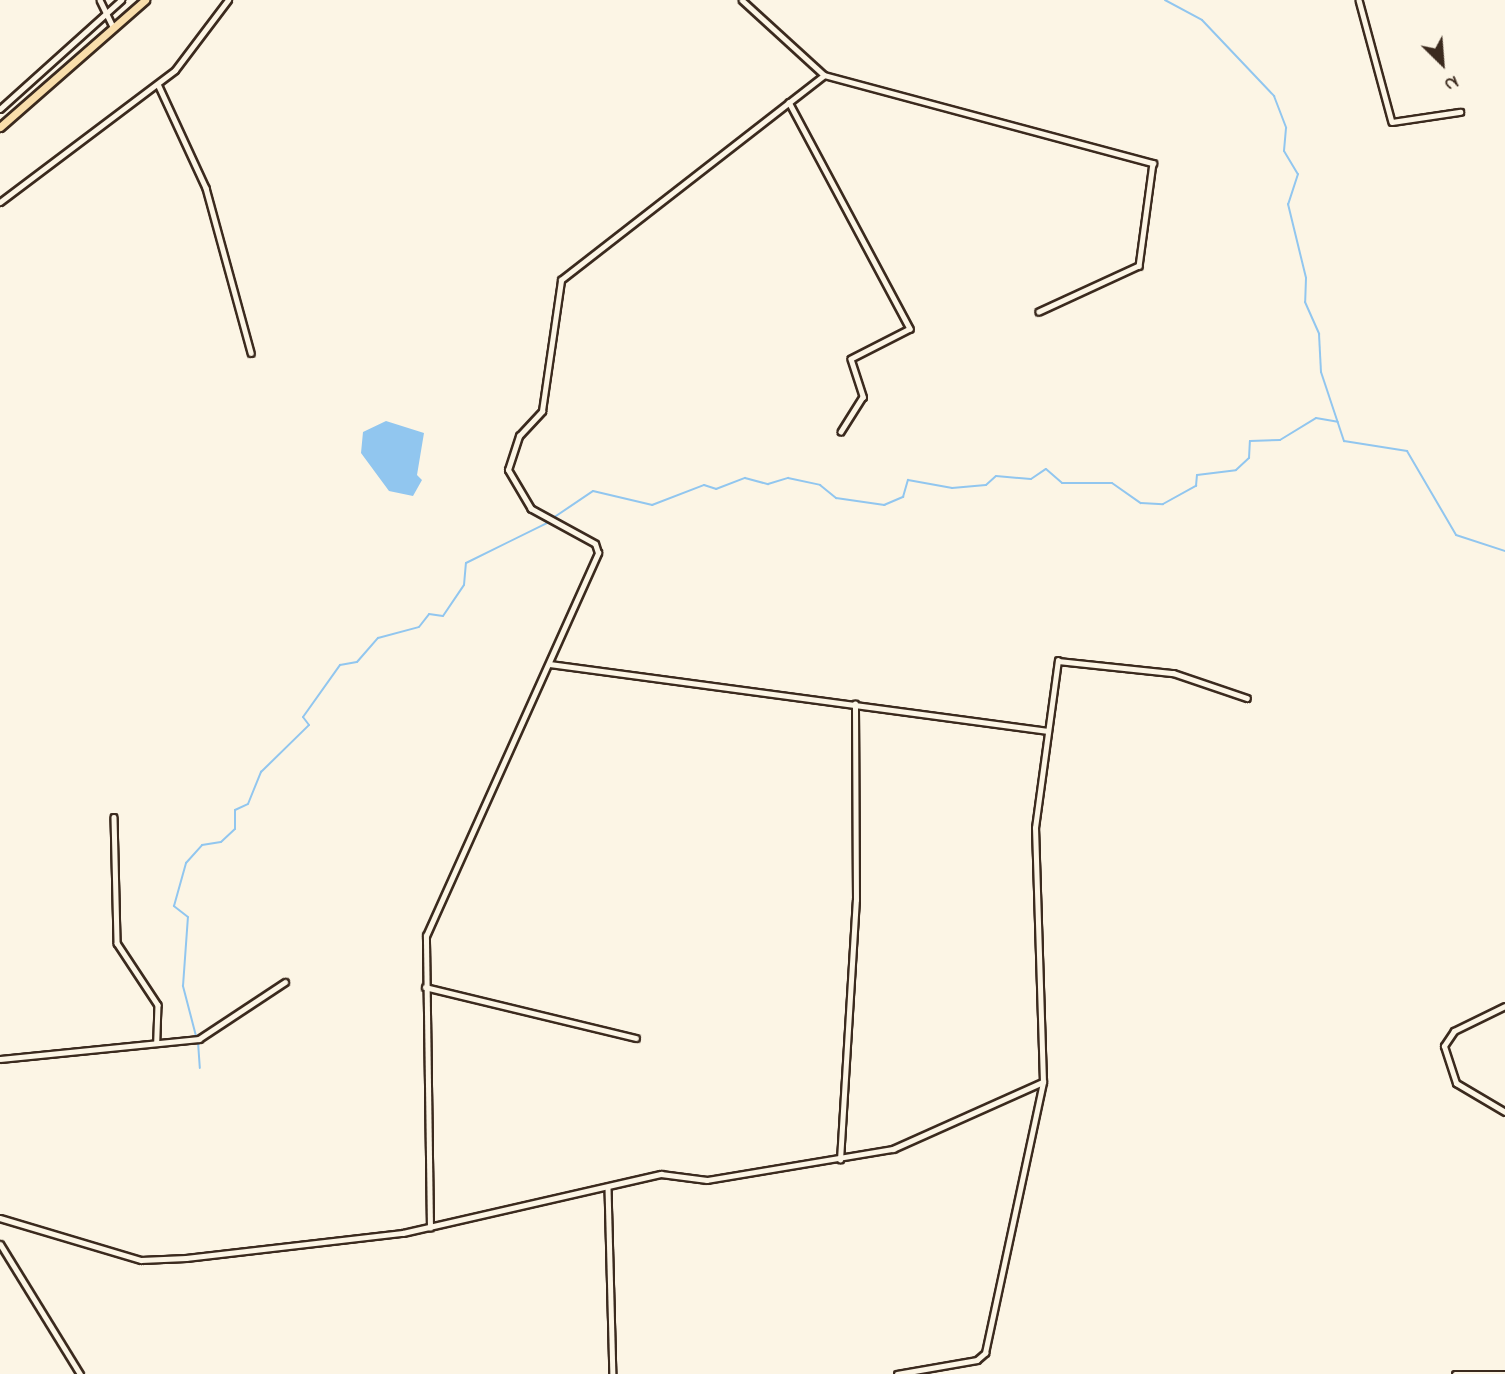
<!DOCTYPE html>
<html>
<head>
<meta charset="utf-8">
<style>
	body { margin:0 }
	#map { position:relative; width:1505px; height:1374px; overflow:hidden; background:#fcf5e5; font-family:"Indie Flower",sans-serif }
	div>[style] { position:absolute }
	.water>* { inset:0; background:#91c6ef }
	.stream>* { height:2px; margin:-1px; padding:0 1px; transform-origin:1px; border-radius:1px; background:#91c6ef }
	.roads { filter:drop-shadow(2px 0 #3b2a1e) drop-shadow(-2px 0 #3b2a1e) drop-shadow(0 2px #3b2a1e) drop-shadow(0 -2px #3b2a1e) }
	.minor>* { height:4.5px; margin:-2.25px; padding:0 2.25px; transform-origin:2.25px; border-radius:2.25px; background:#fcf5e5 }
	.tertiary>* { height:5px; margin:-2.5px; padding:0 2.5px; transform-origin:2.5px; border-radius:2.5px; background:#fcf5e5 }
	.trunk>* { height:7px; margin:-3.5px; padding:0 3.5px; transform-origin:3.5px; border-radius:3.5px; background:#f9deab }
	span { translate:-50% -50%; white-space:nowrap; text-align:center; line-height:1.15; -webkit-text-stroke:5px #fcf5e5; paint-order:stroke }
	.north { position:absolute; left:1407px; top:28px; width:70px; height:70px; -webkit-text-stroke:5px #fcf5e5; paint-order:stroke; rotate:155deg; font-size:19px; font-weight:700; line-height:28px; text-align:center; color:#3b2a1e }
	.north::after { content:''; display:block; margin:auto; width:24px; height:32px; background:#3b2a1e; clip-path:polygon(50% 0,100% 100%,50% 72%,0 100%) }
</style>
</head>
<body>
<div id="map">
	<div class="water">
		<div style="clip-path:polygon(386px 421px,424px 433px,417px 475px,422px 480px,413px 496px,389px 491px,361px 453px,363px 432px)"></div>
	</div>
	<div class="stream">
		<div style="left:1165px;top:0;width:42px;rotate:28.4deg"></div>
		<div style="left:1202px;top:20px;width:105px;rotate:46.5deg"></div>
		<div style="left:1274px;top:96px;width:34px;rotate:69deg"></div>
		<div style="left:1286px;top:128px;width:23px;rotate:95deg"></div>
		<div style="left:1284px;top:151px;width:27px;rotate:59deg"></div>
		<div style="left:1298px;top:174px;width:32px;rotate:108deg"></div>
		<div style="left:1288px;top:204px;width:76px;rotate:76.3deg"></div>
		<div style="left:1306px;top:278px;width:24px;rotate:92deg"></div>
		<div style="left:1305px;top:302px;width:35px;rotate:66deg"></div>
		<div style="left:1319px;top:334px;width:38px;rotate:87deg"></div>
		<div style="left:1321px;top:372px;width:73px;rotate:71.6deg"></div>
		<div style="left:1344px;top:441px;width:64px;rotate:9deg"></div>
		<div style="left:1407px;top:451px;width:97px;rotate:59.7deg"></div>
		<div style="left:1456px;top:535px;width:52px;rotate:18.1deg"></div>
		<div style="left:553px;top:518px;width:48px;rotate:-34deg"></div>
		<div style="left:593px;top:491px;width:61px;rotate:13.3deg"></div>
		<div style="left:652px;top:505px;width:56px;rotate:-21deg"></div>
		<div style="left:704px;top:485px;width:13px;rotate:18deg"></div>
		<div style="left:716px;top:489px;width:31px;rotate:-21deg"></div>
		<div style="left:745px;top:478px;width:24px;rotate:15deg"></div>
		<div style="left:768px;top:484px;width:21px;rotate:-17deg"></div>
		<div style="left:788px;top:478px;width:33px;rotate:12deg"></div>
		<div style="left:820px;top:485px;width:21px;rotate:39deg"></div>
		<div style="left:836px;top:498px;width:49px;rotate:8.3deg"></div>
		<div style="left:884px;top:505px;width:21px;rotate:-23deg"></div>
		<div style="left:903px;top:497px;width:18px;rotate:-74deg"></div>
		<div style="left:908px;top:480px;width:45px;rotate:10.3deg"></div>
		<div style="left:952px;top:488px;width:34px;rotate:-5deg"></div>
		<div style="left:986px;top:485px;width:13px;rotate:-42deg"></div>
		<div style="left:996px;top:476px;width:35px;rotate:5deg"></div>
		<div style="left:1031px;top:479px;width:18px;rotate:-34deg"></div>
		<div style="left:1046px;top:469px;width:21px;rotate:41deg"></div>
		<div style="left:1062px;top:483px;width:50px"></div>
		<div style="left:1112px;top:483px;width:35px;rotate:35deg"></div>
		<div style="left:1141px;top:503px;width:22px;rotate:3deg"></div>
		<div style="left:1163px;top:504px;width:38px;rotate:-29deg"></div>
		<div style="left:1196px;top:486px;width:11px;rotate:-85deg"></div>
		<div style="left:1197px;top:475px;width:39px;rotate:-7deg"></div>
		<div style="left:1236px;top:470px;width:18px;rotate:-43deg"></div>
		<div style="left:1249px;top:458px;width:17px;rotate:-87deg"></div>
		<div style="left:1250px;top:441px;width:30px;rotate:-2deg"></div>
		<div style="left:1280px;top:440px;width:42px;rotate:-31.4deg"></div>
		<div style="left:1316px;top:418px;width:22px;rotate:10deg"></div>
		<div style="left:196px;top:1036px;width:52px;rotate:-104.6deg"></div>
		<div style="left:183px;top:986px;width:69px;rotate:-85.9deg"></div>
		<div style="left:188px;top:917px;width:18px;rotate:-142deg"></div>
		<div style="left:174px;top:906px;width:45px;rotate:-74.4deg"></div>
		<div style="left:186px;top:863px;width:24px;rotate:-48deg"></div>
		<div style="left:202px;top:845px;width:19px;rotate:-9deg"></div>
		<div style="left:221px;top:842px;width:19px;rotate:-43deg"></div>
		<div style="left:235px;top:829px;width:19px;rotate:-90deg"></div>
		<div style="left:235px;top:810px;width:14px;rotate:-25deg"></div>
		<div style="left:248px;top:804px;width:35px;rotate:-68deg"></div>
		<div style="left:261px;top:772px;width:67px;rotate:-44.4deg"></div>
		<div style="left:309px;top:725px;width:10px;rotate:-127deg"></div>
		<div style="left:303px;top:717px;width:64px;rotate:-54.6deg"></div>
		<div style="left:340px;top:665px;width:17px;rotate:-10deg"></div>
		<div style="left:357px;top:662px;width:32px;rotate:-49deg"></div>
		<div style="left:378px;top:638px;width:42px;rotate:-15deg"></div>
		<div style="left:419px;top:627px;width:16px;rotate:-52deg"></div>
		<div style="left:429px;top:614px;width:14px;rotate:8deg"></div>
		<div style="left:443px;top:616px;width:37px;rotate:-56deg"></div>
		<div style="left:464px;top:585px;width:22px;rotate:-85deg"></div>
		<div style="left:466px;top:563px;width:93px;rotate:-26.3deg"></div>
		<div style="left:198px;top:1042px;width:26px;rotate:86deg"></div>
	</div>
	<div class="roads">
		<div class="minor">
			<div style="left:100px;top:0;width:30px;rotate:64deg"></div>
			<div style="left:742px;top:0;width:111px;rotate:42.4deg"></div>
			<div style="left:824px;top:75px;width:341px;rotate:15deg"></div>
			<div style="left:1153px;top:163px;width:104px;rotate:97.7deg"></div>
			<div style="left:1139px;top:266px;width:110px;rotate:155.3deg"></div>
			<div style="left:1359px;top:0;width:126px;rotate:74.9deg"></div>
			<div style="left:1392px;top:122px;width:69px;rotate:-8.4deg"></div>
			<div style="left:158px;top:84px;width:115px;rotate:65.2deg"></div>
			<div style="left:206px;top:188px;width:171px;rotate:74.7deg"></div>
			<div style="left:789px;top:102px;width:257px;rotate:61.9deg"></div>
			<div style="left:910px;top:329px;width:66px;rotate:153deg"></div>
			<div style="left:851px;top:359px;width:40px;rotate:72deg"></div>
			<div style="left:863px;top:397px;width:41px;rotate:122.2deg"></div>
			<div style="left:0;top:109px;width:163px;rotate:-42deg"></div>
			<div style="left:550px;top:664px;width:502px;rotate:7.66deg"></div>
			<div style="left:114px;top:817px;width:126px;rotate:88.6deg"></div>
			<div style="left:117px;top:943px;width:74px;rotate:56.5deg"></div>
			<div style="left:158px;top:1005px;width:37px;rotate:92deg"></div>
			<div style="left:425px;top:987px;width:217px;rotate:13.6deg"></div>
			<div style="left:0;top:1059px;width:200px;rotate:-5.7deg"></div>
			<div style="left:199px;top:1039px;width:103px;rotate:-33.5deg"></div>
			<div style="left:840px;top:1160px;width:260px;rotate:-86.5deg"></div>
			<div style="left:856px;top:900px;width:196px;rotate:-90.3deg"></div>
			<div style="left:608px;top:1188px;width:186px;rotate:88.5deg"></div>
			<div style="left:0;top:1218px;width:147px;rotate:16.6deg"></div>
			<div style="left:141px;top:1260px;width:45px;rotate:-2.5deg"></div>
			<div style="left:186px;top:1258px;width:218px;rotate:-6.6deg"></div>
			<div style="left:403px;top:1233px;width:265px;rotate:-12.9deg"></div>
			<div style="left:661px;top:1174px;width:46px;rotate:7.4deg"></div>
			<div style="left:707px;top:1180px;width:189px;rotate:-9.5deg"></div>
			<div style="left:893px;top:1149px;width:164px;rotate:-24.1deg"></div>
			<div style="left:1043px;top:1082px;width:254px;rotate:-91.8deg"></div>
			<div style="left:1035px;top:828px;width:169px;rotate:-82.2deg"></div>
			<div style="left:1058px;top:661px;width:116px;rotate:6deg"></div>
			<div style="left:1173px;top:673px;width:78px;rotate:18.7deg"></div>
			<div style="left:430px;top:1228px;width:292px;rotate:-90.8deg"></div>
			<div style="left:426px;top:936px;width:420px;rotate:-65.8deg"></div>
			<div style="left:598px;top:553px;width:9px;rotate:-108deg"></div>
			<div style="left:595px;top:544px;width:73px;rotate:-151.3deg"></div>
			<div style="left:531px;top:509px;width:45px;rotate:-120.5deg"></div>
			<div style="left:508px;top:470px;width:36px;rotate:-72deg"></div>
			<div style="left:519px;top:436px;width:34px;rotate:-47deg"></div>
			<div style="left:542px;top:411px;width:132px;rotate:-81.7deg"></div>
			<div style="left:561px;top:280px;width:333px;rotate:-37.9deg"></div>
			<div style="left:897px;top:1374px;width:81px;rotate:-9.9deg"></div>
			<div style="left:977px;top:1360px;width:11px;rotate:-41deg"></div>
			<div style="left:985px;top:1353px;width:277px;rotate:-77.9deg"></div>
		</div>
		<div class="tertiary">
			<div style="left:0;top:202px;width:219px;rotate:-37deg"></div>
			<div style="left:175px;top:70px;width:88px;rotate:-52.9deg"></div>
			<div style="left:1505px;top:1006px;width:57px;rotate:153.9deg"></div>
			<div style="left:1454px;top:1031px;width:18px;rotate:124deg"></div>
			<div style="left:1444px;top:1046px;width:39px;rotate:72deg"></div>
			<div style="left:1456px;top:1083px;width:57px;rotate:30.6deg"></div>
			<div style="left:0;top:1244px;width:153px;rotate:58.4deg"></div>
			<div style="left:1455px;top:1374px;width:50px"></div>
		</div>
		<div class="trunk">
			<div style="left:0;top:127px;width:193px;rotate:-41.2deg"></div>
		</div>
	</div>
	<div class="north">N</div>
</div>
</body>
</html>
